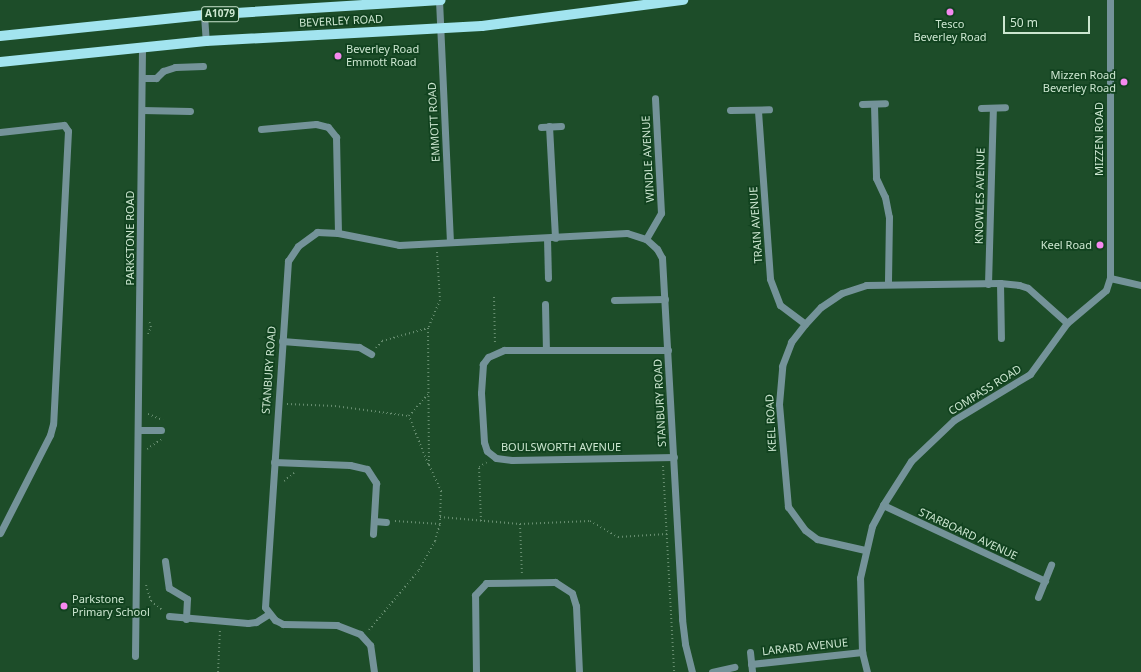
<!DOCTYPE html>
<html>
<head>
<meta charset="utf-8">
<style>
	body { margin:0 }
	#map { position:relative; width:1141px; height:672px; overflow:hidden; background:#1d4d29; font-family:"Noto Sans",sans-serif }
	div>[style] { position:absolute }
	.path>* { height:2px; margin-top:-1px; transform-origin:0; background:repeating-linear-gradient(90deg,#668d6f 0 1px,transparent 0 4px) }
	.minor>* { height:7px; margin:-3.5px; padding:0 3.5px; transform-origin:3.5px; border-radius:3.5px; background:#749399 }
	.major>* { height:10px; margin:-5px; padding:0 5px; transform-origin:5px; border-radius:5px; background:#a2e4ef }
	.dots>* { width:11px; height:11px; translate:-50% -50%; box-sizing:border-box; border:2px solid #11421f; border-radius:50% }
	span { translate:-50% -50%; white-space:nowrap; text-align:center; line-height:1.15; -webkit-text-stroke:3.5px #11421f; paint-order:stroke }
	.shield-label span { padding:1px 3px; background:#11421f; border:1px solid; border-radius:3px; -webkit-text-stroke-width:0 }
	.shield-label { font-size:10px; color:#cce6d0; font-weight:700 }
	.street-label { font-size:11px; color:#cce6d0 }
	.poi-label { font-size:11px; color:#cce6d0 }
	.left { translate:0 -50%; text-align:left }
	.right { translate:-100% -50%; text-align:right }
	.scale { position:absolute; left:1003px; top:16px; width:87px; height:18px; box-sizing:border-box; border:2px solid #cce6d0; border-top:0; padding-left:5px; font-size:12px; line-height:14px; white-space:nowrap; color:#cce6d0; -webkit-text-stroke:3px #11421f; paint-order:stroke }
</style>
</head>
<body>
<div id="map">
	<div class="path">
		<div style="left:437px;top:252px;width:48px;rotate:86.4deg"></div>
		<div style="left:440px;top:300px;width:30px;rotate:113deg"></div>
		<div style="left:428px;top:328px;width:137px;rotate:89.6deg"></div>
		<div style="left:429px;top:465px;width:29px;rotate:65deg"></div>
		<div style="left:441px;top:491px;width:26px;rotate:92deg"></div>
		<div style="left:440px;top:517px;width:80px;rotate:5deg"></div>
		<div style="left:520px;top:524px;width:51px;rotate:87.8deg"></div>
		<div style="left:494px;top:297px;width:47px;rotate:88.8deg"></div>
		<div style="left:148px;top:334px;width:8px;rotate:-67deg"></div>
		<div style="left:151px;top:327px;width:6px;rotate:-108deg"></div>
		<div style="left:376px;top:348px;width:9px;rotate:-49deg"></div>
		<div style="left:382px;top:341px;width:48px;rotate:-15.8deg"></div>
		<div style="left:287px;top:404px;width:48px;rotate:2.4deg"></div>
		<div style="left:335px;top:406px;width:75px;rotate:7.7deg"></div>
		<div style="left:148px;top:414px;width:16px;rotate:22deg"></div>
		<div style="left:147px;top:449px;width:18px;rotate:-34deg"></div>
		<div style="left:428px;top:464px;width:52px;rotate:-111.6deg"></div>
		<div style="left:409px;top:416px;width:29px;rotate:-49deg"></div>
		<div style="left:663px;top:466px;width:206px;rotate:86.9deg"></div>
		<div style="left:284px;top:481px;width:13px;rotate:-39deg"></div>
		<div style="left:395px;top:521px;width:45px;rotate:3.8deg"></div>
		<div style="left:440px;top:524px;width:7px;rotate:-90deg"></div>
		<div style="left:481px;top:521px;width:54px;rotate:-92.1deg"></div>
		<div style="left:479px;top:467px;width:9px;rotate:-32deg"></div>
		<div style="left:520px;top:524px;width:70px;rotate:-2.5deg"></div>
		<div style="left:590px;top:521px;width:32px;rotate:30deg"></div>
		<div style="left:618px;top:537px;width:49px;rotate:-3.5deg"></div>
		<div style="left:146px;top:585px;width:17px;rotate:73deg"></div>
		<div style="left:151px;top:601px;width:14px;rotate:39deg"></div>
		<div style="left:369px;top:630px;width:78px;rotate:-50.2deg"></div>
		<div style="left:419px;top:570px;width:33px;rotate:-61deg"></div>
		<div style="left:435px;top:541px;width:18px;rotate:-74deg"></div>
		<div style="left:218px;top:672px;width:42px;rotate:-87.3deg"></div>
	</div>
	<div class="minor">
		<div style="left:439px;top:0;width:242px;rotate:87.4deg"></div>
		<div style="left:204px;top:15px;width:26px;rotate:86deg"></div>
		<div style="left:142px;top:78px;width:14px"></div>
		<div style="left:156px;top:78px;width:10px;rotate:-45deg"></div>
		<div style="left:163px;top:71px;width:13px;rotate:-18deg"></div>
		<div style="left:175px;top:67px;width:28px;rotate:-2deg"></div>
		<div style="left:862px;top:104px;width:23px;rotate:-2deg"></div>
		<div style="left:874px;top:105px;width:73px;rotate:88.4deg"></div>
		<div style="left:876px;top:178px;width:21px;rotate:65deg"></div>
		<div style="left:885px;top:197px;width:20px;rotate:79deg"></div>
		<div style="left:889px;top:217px;width:67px;rotate:90.9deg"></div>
		<div style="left:981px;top:108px;width:24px;rotate:-2deg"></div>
		<div style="left:142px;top:110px;width:48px;rotate:1.2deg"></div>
		<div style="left:730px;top:110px;width:39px;rotate:-1deg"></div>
		<div style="left:758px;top:111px;width:168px;rotate:85.9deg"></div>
		<div style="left:770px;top:279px;width:28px;rotate:69deg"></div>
		<div style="left:780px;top:305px;width:31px;rotate:37deg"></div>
		<div style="left:549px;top:126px;width:112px;rotate:86.9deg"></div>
		<div style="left:541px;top:127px;width:20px;rotate:-3deg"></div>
		<div style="left:261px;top:129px;width:55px;rotate:-5.2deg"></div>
		<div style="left:316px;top:124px;width:12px;rotate:14deg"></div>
		<div style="left:328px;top:127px;width:13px;rotate:51deg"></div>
		<div style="left:336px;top:137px;width:96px;rotate:88.8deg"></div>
		<div style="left:0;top:132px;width:64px;rotate:-6.2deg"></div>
		<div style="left:64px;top:125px;width:7px;rotate:56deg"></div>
		<div style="left:68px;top:131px;width:293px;rotate:92.9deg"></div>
		<div style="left:53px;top:424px;width:11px;rotate:105deg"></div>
		<div style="left:50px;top:435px;width:110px;rotate:117deg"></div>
		<div style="left:547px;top:238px;width:40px;rotate:88.6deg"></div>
		<div style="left:646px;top:239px;width:30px;rotate:-60deg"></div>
		<div style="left:661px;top:213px;width:115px;rotate:-93deg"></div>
		<div style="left:1110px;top:278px;width:32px;rotate:13deg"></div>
		<div style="left:1000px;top:283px;width:55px;rotate:89deg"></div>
		<div style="left:988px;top:284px;width:176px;rotate:-88.4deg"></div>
		<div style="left:614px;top:300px;width:51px;rotate:-1.1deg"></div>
		<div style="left:545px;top:304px;width:46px;rotate:88.8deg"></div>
		<div style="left:282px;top:341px;width:77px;rotate:4.5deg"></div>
		<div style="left:359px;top:347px;width:14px;rotate:30deg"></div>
		<div style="left:668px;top:350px;width:164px;rotate:180deg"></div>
		<div style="left:504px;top:350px;width:17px;rotate:156deg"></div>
		<div style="left:488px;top:357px;width:9px;rotate:126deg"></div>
		<div style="left:483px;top:364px;width:29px;rotate:94deg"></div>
		<div style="left:481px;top:393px;width:49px;rotate:86.5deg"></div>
		<div style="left:484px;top:442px;width:9px;rotate:72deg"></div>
		<div style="left:487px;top:451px;width:11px;rotate:38deg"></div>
		<div style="left:496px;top:458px;width:16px;rotate:7deg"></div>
		<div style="left:512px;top:460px;width:162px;rotate:-1.1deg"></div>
		<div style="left:139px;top:430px;width:22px"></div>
		<div style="left:274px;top:462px;width:76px;rotate:2.3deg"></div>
		<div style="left:350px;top:465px;width:17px;rotate:13deg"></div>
		<div style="left:367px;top:469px;width:17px;rotate:57deg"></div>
		<div style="left:376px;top:483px;width:51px;rotate:93.4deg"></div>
		<div style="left:883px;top:505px;width:179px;rotate:25.1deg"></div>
		<div style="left:374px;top:521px;width:12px;rotate:5deg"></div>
		<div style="left:865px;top:550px;width:49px;rotate:-167.1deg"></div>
		<div style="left:817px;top:539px;width:15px;rotate:-143deg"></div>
		<div style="left:805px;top:530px;width:29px;rotate:-126deg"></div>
		<div style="left:788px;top:507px;width:103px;rotate:-95deg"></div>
		<div style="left:779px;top:404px;width:38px;rotate:-85deg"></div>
		<div style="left:782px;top:366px;width:26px;rotate:-69deg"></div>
		<div style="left:791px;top:342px;width:23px;rotate:-52deg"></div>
		<div style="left:805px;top:324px;width:23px;rotate:-47deg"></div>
		<div style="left:821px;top:307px;width:25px;rotate:-34deg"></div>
		<div style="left:842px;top:293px;width:25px;rotate:-18deg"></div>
		<div style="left:866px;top:285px;width:134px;rotate:-0.9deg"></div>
		<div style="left:1000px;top:283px;width:19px;rotate:6deg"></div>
		<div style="left:1019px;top:285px;width:9px;rotate:18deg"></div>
		<div style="left:1028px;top:288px;width:52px;rotate:41.9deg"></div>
		<div style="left:165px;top:561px;width:27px;rotate:82deg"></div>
		<div style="left:169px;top:588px;width:21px;rotate:31deg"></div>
		<div style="left:187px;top:599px;width:20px;rotate:93deg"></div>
		<div style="left:1038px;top:597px;width:35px;rotate:-68deg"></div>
		<div style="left:169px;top:616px;width:79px;rotate:5.1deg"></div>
		<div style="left:248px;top:623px;width:8px;rotate:-7deg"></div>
		<div style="left:256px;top:622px;width:15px;rotate:-32deg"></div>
		<div style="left:750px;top:652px;width:20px;rotate:84deg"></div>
		<div style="left:135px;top:656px;width:609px;rotate:-89.34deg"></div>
		<div style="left:751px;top:664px;width:112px;rotate:-6.2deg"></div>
		<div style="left:374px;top:672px;width:27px;rotate:-98deg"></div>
		<div style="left:370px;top:645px;width:15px;rotate:-132deg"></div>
		<div style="left:360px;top:634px;width:25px;rotate:-159deg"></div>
		<div style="left:337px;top:625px;width:54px;rotate:-178.9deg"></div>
		<div style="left:283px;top:624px;width:9px;rotate:-153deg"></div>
		<div style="left:275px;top:620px;width:16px;rotate:-128deg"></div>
		<div style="left:265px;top:607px;width:347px;rotate:-86.2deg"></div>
		<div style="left:288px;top:261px;width:18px;rotate:-56deg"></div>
		<div style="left:298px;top:246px;width:24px;rotate:-36deg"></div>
		<div style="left:317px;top:232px;width:21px;rotate:3deg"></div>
		<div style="left:338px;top:233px;width:62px;rotate:11.1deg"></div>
		<div style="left:399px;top:245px;width:228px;rotate:-3deg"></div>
		<div style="left:627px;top:233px;width:20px;rotate:18deg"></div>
		<div style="left:646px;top:239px;width:15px;rotate:42deg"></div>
		<div style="left:657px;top:249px;width:10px;rotate:61deg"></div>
		<div style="left:662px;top:258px;width:362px;rotate:86.8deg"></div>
		<div style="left:682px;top:619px;width:25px;rotate:83deg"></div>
		<div style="left:685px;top:644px;width:29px;rotate:76deg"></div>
		<div style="left:476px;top:672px;width:77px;rotate:-90.7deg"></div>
		<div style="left:475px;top:595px;width:16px;rotate:-47deg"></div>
		<div style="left:486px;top:583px;width:69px;rotate:-0.8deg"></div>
		<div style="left:555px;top:582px;width:20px;rotate:33deg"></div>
		<div style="left:572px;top:593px;width:14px;rotate:73deg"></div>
		<div style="left:576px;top:606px;width:66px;rotate:87.4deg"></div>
		<div style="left:712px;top:672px;width:23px;rotate:-13deg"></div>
		<div style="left:867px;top:672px;width:21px;rotate:-104deg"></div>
		<div style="left:862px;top:652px;width:74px;rotate:-91.5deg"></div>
		<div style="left:860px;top:578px;width:53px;rotate:-77deg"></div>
		<div style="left:872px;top:526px;width:24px;rotate:-62deg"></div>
		<div style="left:883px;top:505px;width:52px;rotate:-57.5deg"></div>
		<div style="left:911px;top:461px;width:59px;rotate:-43.6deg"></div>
		<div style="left:954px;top:420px;width:89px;rotate:-31.2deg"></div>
		<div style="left:1030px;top:374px;width:63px;rotate:-54deg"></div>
		<div style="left:1067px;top:323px;width:51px;rotate:-40.2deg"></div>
		<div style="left:1106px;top:290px;width:13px;rotate:-72deg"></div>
		<div style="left:1110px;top:278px;width:278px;rotate:-90deg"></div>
	</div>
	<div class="major">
		<div style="left:0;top:36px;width:205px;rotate:-5.9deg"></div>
		<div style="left:204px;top:15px;width:237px;rotate:-3.6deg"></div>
		<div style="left:0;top:62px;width:207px;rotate:-5.8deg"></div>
		<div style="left:206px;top:41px;width:276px;rotate:-3.1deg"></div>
		<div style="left:482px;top:26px;width:203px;rotate:-7.4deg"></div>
	</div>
	<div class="dots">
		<div style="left:950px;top:12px;background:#f589ef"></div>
		<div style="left:338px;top:56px;background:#f589ef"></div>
		<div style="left:1124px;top:82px;background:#f589ef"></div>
		<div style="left:1100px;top:245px;background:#f589ef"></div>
		<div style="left:64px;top:606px;background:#f589ef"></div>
	</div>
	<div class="shield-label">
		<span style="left:220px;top:14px">A1079</span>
	</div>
	<div class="street-label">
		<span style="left:341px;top:21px;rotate:-3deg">BEVERLEY ROAD</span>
		<span style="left:434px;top:122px;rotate:-93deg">EMMOTT ROAD</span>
		<span style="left:1099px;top:139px;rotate:-90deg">MIZZEN ROAD</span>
		<span style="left:648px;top:159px;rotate:-93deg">WINDLE AVENUE</span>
		<span style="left:980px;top:196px;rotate:-89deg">KNOWLES AVENUE</span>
		<span style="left:756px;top:225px;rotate:-94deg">TRAIN AVENUE</span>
		<span style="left:130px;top:238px;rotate:-90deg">PARKSTONE ROAD</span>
		<span style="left:269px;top:370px;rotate:-86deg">STANBURY ROAD</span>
		<span style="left:985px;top:390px;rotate:-32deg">COMPASS ROAD</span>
		<span style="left:660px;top:403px;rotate:-93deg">STANBURY ROAD</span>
		<span style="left:771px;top:423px;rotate:-93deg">KEEL ROAD</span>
		<span style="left:561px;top:447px">BOULSWORTH AVENUE</span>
		<span style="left:968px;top:534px;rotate:25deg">STARBOARD AVENUE</span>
		<span style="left:805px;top:647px;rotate:-6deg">LARARD AVENUE</span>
	</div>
	<div class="poi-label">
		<span style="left:950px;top:31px">Tesco<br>Beverley Road</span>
		<span class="left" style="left:346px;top:56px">Beverley Road<br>Emmott Road</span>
		<span class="right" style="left:1116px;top:82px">Mizzen Road<br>Beverley Road</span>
		<span class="right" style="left:1092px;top:245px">Keel Road</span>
		<span class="left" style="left:72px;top:606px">Parkstone<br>Primary School</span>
	</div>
	<div class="scale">50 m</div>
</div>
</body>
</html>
